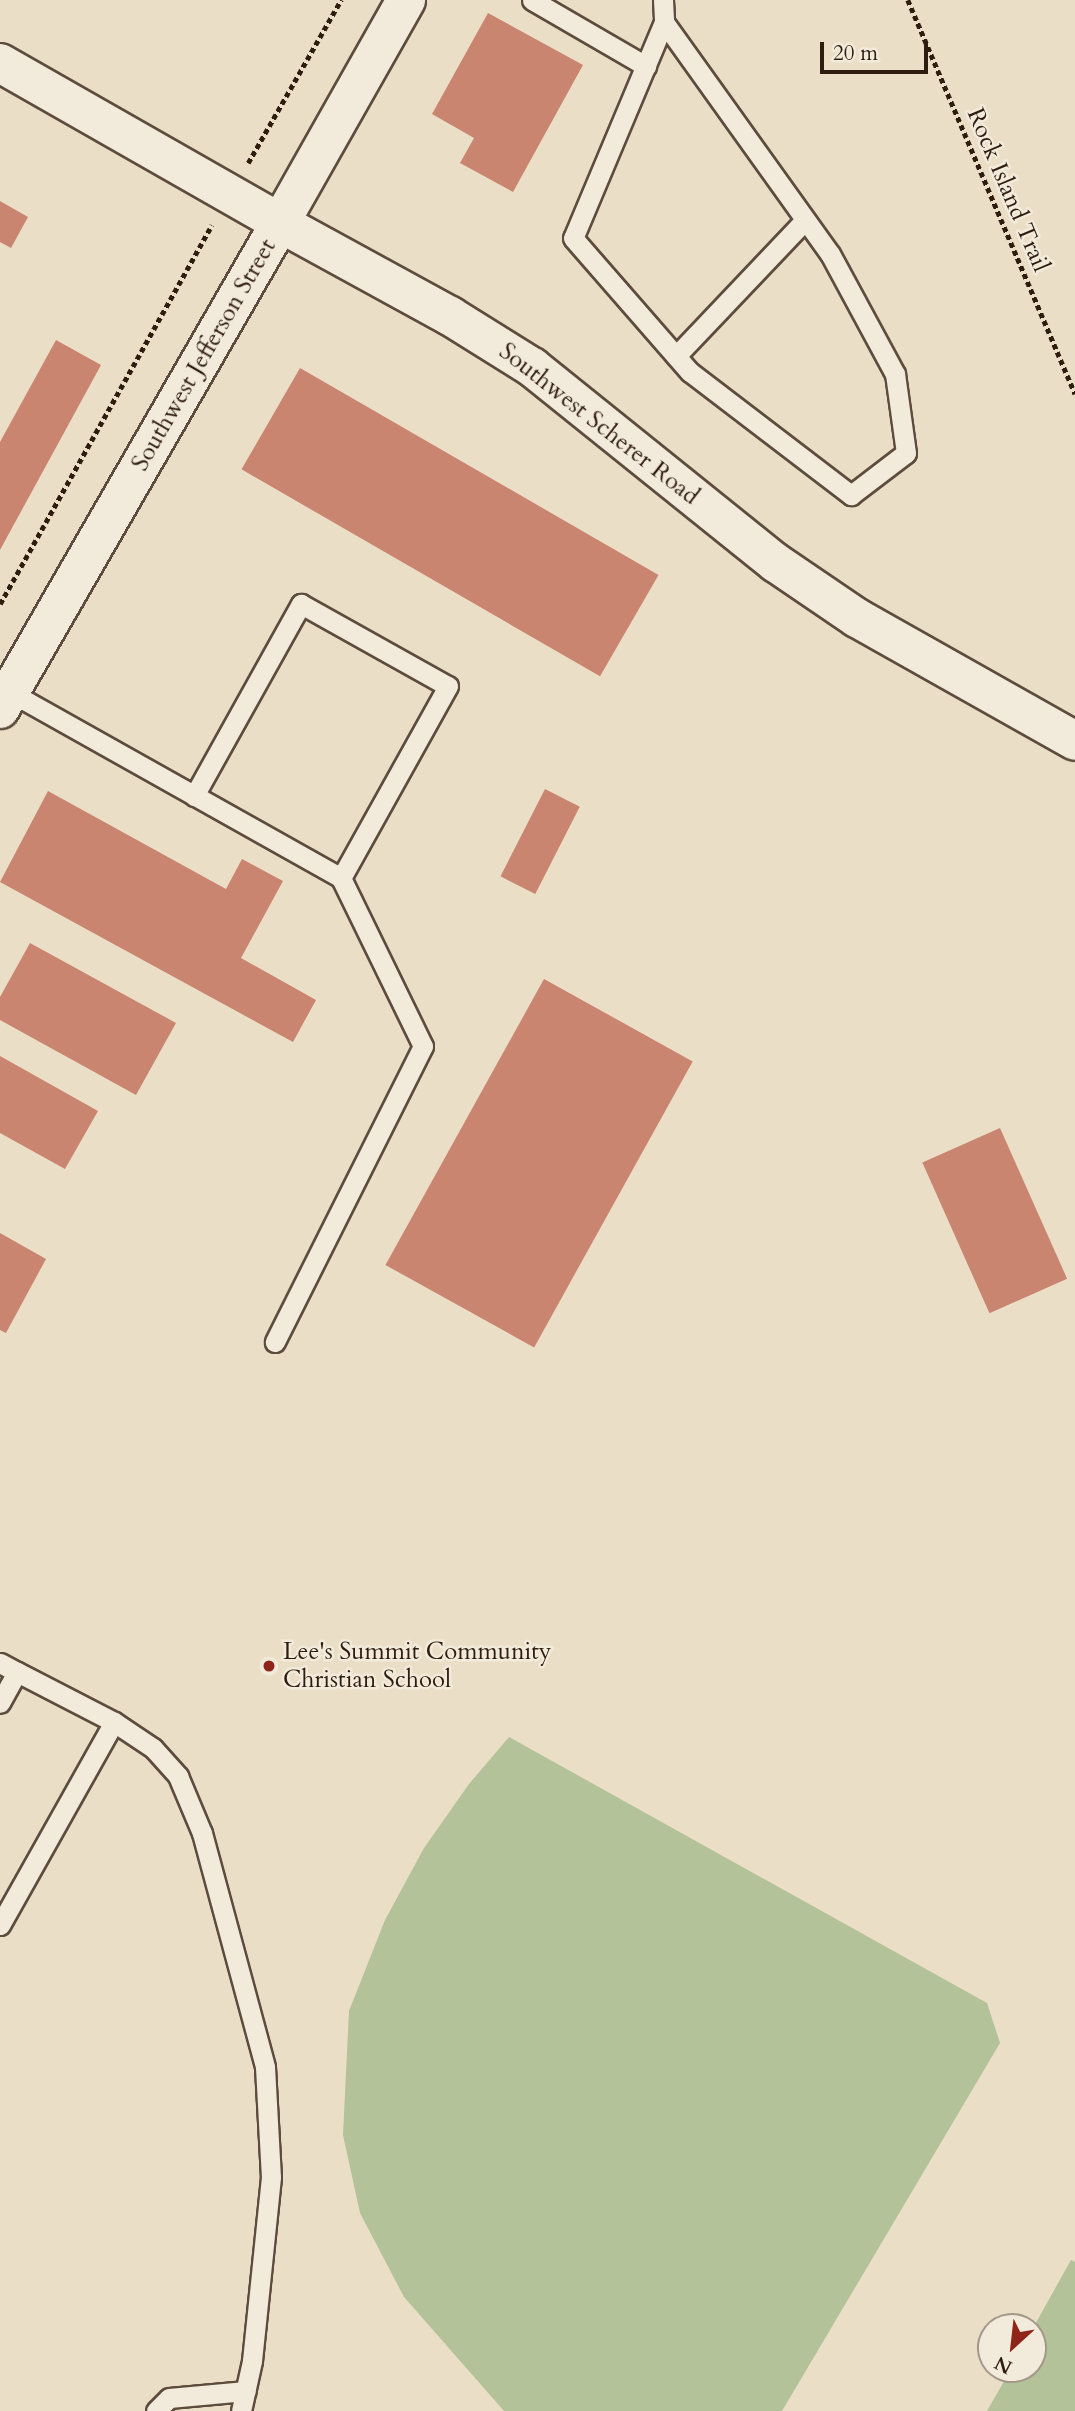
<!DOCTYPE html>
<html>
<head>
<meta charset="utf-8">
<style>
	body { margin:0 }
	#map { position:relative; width:1075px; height:2411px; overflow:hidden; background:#ebdec6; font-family:Cardo,serif }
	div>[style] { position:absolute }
	.green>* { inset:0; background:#b3c298 }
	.building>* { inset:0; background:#ca8570; transform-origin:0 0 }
	.path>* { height:4.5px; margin-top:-2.25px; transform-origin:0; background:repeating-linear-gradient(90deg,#2e1c0f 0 5px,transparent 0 8.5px) }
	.roads { filter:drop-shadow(2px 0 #5d4c3d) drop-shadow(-2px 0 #5d4c3d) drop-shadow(0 2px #5d4c3d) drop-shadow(0 -2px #5d4c3d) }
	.lane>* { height:19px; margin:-9.5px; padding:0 9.5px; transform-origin:9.5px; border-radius:9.5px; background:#f2eada }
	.street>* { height:38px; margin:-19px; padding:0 19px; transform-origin:19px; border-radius:19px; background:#f2eada }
	.secondary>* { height:38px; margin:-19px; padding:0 19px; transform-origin:19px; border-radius:19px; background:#f2eada }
	.dots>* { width:19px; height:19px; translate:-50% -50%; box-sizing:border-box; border:4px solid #f2eada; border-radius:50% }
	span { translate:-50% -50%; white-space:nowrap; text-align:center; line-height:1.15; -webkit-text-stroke:5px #f2eada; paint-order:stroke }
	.street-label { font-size:24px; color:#2e1c0f }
	.poi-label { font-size:24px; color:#2e1c0f }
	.left { translate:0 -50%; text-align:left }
	.north { position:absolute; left:977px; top:2313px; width:70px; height:70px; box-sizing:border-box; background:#f2eada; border:2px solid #a49889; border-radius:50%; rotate:207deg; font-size:19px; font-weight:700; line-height:28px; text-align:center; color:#2e1c0f }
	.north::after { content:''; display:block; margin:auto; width:24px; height:32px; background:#8f2418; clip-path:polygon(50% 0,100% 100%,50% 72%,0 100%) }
	.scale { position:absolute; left:820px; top:42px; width:108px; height:32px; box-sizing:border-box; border:4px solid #2e1c0f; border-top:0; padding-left:9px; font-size:21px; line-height:24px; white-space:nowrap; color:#2e1c0f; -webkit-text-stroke:5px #f2eada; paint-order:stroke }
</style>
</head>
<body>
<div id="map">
	<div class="green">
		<div style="clip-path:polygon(509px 1737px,987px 2003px,1000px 2043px,782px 2411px,504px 2411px,404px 2297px,360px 2213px,343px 2135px,349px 2011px,385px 1920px,424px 1848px,469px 1784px)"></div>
		<div style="clip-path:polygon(1071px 2260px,1075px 2262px,1075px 2411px,987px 2411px,1011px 2369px,1033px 2369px,1033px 2328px)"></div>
	</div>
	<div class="building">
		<div style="clip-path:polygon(488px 13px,583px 65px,513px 192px,460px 163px,474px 138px,432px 114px)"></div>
		<div style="clip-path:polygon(0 201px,28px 217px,11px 248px,0 242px)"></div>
		<div style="clip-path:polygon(56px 340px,101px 365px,0 550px,0 442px)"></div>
		<div style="left:300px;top:368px;width:414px;height:117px;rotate:30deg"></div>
		<div style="left:545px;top:789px;width:39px;height:98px;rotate:27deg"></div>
		<div style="clip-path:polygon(48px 791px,226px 889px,242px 859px,283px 881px,241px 958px,316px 1000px,293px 1042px,0 882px)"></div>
		<div style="clip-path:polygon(30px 943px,176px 1023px,136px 1095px,0 1020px,0 997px)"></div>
		<div style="left:544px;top:979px;width:170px;height:327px;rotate:29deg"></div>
		<div style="clip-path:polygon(0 1056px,98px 1111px,65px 1169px,0 1133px)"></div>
		<div style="left:1000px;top:1128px;width:165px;height:85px;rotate:66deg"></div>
		<div style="clip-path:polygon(0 1233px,46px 1259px,6px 1333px,0 1330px)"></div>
	</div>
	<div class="path">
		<div style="left:908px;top:0;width:428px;rotate:67deg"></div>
		<div style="left:248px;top:163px;width:188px;rotate:-60.3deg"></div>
		<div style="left:0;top:604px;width:434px;rotate:-60.8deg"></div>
	</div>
	<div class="roads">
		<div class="lane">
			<div style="left:532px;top:0;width:132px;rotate:30.1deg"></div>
			<div style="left:663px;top:0;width:22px;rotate:87deg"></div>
			<div style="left:664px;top:22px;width:234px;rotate:112.8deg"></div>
			<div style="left:573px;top:238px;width:178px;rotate:48.9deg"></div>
			<div style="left:690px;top:372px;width:203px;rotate:37.4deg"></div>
			<div style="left:851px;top:495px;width:69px;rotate:-37.4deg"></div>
			<div style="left:906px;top:453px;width:80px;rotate:-97.9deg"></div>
			<div style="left:895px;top:374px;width:136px;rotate:-118.4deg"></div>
			<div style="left:830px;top:254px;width:285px;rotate:-125.6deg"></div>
			<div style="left:676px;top:356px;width:187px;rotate:-46.5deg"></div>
			<div style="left:10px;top:692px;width:380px;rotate:29.3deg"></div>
			<div style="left:341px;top:878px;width:187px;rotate:64deg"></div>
			<div style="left:423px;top:1046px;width:331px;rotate:116.6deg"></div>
			<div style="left:194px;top:796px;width:220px;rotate:-60.9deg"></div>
			<div style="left:301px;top:604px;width:168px;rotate:29.2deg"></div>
			<div style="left:448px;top:686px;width:220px;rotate:119.1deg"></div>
			<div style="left:0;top:1663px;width:19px;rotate:28deg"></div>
			<div style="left:17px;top:1672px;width:35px;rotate:119deg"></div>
			<div style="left:114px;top:1722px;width:47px;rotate:33.7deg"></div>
			<div style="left:153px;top:1748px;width:38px;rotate:48deg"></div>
			<div style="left:178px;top:1776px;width:62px;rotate:67.2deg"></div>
			<div style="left:202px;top:1833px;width:242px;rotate:74.9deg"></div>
			<div style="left:265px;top:2067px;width:110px;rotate:86.9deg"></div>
			<div style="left:271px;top:2177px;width:185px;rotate:95.9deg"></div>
			<div style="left:252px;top:2361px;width:51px;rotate:102.4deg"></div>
			<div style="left:0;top:1925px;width:233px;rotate:-60.7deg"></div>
			<div style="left:114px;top:1722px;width:109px;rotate:-152.7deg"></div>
			<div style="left:156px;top:2411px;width:18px;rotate:-45deg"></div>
			<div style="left:169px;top:2398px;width:77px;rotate:-5.2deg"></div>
		</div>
		<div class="street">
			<div style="left:280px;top:223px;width:256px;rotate:-60.5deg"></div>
		</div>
		<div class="secondary">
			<div style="left:0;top:63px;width:322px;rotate:29.7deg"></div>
			<div style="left:280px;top:223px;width:194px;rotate:28.7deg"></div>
			<div style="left:450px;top:316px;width:97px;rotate:31.9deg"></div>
			<div style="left:532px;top:367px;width:313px;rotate:38.8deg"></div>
			<div style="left:776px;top:563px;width:98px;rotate:34.2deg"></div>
			<div style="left:857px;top:618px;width:250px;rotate:29.4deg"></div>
			<div style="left:0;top:709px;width:561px;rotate:-60.05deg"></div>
		</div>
	</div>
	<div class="dots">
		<div style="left:269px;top:1666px;background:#8f2418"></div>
	</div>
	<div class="street-label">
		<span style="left:1008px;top:190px;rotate:67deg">Rock Island Trail</span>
		<span style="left:204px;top:355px;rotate:-60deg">Southwest Jefferson Street</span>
		<span style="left:599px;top:424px;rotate:38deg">Southwest Scherer Road</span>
	</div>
	<div class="poi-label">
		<span class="left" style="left:283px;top:1666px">Lee's Summit Community<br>Christian School</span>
	</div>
	<div class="north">N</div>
	<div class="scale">20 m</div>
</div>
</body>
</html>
